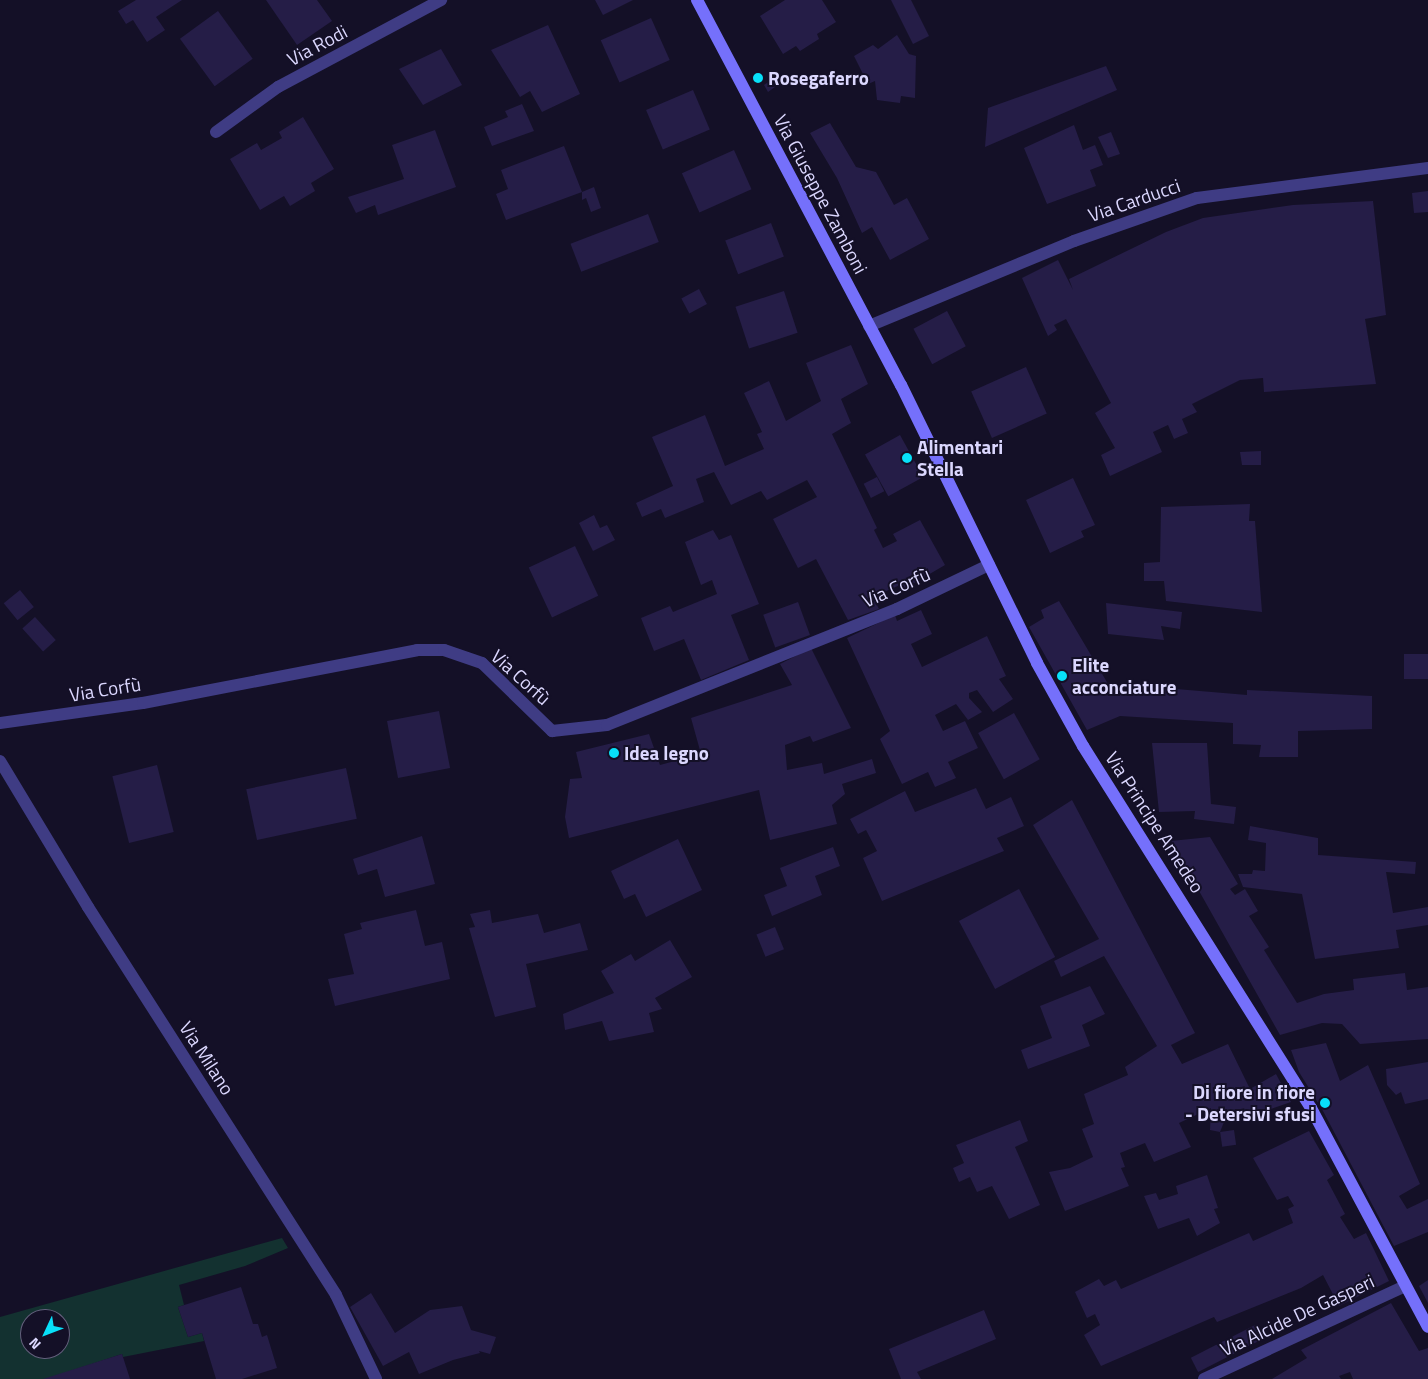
<!DOCTYPE html>
<html>
<head>
<meta charset="utf-8">
<style>
	body { margin:0 }
	#map { position:relative; width:1428px; height:1379px; overflow:hidden; background:#141027; font-family:"Titillium Web",sans-serif }
	div>[style] { position:absolute }
	.green>* { inset:0; background:#133130 }
	.building>* { inset:0; background:#251d47; transform-origin:0 0 }
	.street>* { height:12px; margin:-6px; padding:0 6px; transform-origin:6px; border-radius:6px; background:#3f3c84 }
	.secondary>* { height:12px; margin:-6px; padding:0 6px; transform-origin:6px; border-radius:6px; background:#7570fb }
	.dots>* { width:14px; height:14px; translate:-50% -50%; box-sizing:border-box; border:2px solid #141027; border-radius:50% }
	span { translate:-50% -50%; white-space:nowrap; text-align:center; line-height:1.15; -webkit-text-stroke:4px #141027; paint-order:stroke }
	.street-label { font-size:19px; color:#dbd7fe }
	.poi-label { font-size:19px; color:#dbd7fe; font-weight:700 }
	.left { translate:0 -50%; text-align:left }
	.right { translate:-100% -50%; text-align:right }
	.north { position:absolute; left:20px; top:1309px; width:50px; height:50px; box-sizing:border-box; background:#141027; border:1px solid #64607d; border-radius:50%; rotate:227deg; font-size:14px; font-weight:700; line-height:20px; text-align:center; color:#dbd7fe }
	.north::after { content:''; display:block; margin:auto; width:18px; height:22px; background:#08e0f9; clip-path:polygon(50% 0,100% 100%,50% 72%,0 100%) }
</style>
</head>
<body>
<div id="map">
	<div class="green">
		<div style="clip-path:polygon(evenodd,282px 1238px,288px 1248px,245px 1266px,179px 1285px,184px 1305px,178px 1307px,188px 1337px,202px 1333px,204px 1341px,123px 1357px,122px 1354px,46px 1379px,0 1379px,0 1317px,282px 1238px,30px 1319px,60px 1319px,60px 1349px,30px 1349px,30px 1319px)"></div>
	</div>
	<div class="building">
		<div style="clip-path:polygon(136px 0,182px 0,156px 17px,165px 30px,147px 42px,133px 20px,126px 24px,118px 11px)"></div>
		<div style="clip-path:polygon(266px 0,317px 0,332px 21px,297px 45px)"></div>
		<div style="clip-path:polygon(595px 0,633px 0,603px 15px)"></div>
		<div style="clip-path:polygon(785px 0,822px 0,836px 22px,817px 34px,819px 39px,800px 51px,796px 46px,783px 54px,760px 16px)"></div>
		<div style="clip-path:polygon(891px 0,911px 0,929px 36px,913px 44px)"></div>
		<div style="left:218px;top:11px;width:59px;height:47px;rotate:54deg"></div>
		<div style="left:651px;top:18px;width:46px;height:55px;rotate:66deg"></div>
		<div style="clip-path:polygon(548px 25px,580px 94px,542px 112px,530px 91px,520px 97px,491px 50px)"></div>
		<div style="clip-path:polygon(897px 35px,909px 54px,916px 56px,915px 98px,901px 96px,900px 103px,877px 100px,875px 81px,868px 84px,854px 56px,873px 45px,878px 49px)"></div>
		<div style="clip-path:polygon(441px 49px,462px 85px,423px 105px,399px 69px)"></div>
		<div style="clip-path:polygon(1106px 66px,1117px 90px,985px 147px,988px 108px)"></div>
		<div style="clip-path:polygon(771px 80px,775px 87px,768px 92px,764px 85px)"></div>
		<div style="left:693px;top:90px;width:43px;height:51px;rotate:67deg"></div>
		<div style="clip-path:polygon(522px 104px,534px 131px,492px 146px,484px 127px,508px 117px,505px 111px)"></div>
		<div style="clip-path:polygon(303px 117px,334px 169px,311px 183px,315px 191px,290px 206px,284px 196px,260px 210px,230px 159px,257px 143px,261px 150px,282px 138px,279px 132px)"></div>
		<div style="clip-path:polygon(830px 123px,856px 167px,876px 172px,894px 205px,907px 198px,929px 239px,890px 260px,872px 227px,862px 233px,837px 178px,810px 133px)"></div>
		<div style="clip-path:polygon(1074px 125px,1083px 150px,1095px 145px,1103px 165px,1090px 170px,1096px 186px,1047px 204px,1024px 148px)"></div>
		<div style="clip-path:polygon(435px 130px,456px 187px,378px 215px,375px 205px,356px 213px,348px 197px,404px 179px,392px 145px)"></div>
		<div style="clip-path:polygon(1111px 132px,1120px 154px,1108px 158px,1098px 137px)"></div>
		<div style="clip-path:polygon(564px 146px,582px 192px,506px 220px,496px 194px,508px 189px,501px 170px)"></div>
		<div style="left:734px;top:150px;width:43px;height:57px;rotate:66deg"></div>
		<div style="clip-path:polygon(594px 187px,601px 208px,591px 212px,586px 198px,582px 200px,582px 192px)"></div>
		<div style="clip-path:polygon(1428px 191px,1428px 212px,1414px 213px,1412px 193px)"></div>
		<div style="clip-path:polygon(1373px 201px,1386px 315px,1365px 319px,1376px 384px,1264px 392px,1263px 378px,1240px 380px,1192px 404px,1197px 412px,1182px 419px,1188px 433px,1174px 439px,1168px 425px,1153px 432px,1162px 452px,1110px 476px,1101px 455px,1115px 448px,1095px 413px,1111px 403px,1066px 319px,1054px 325px,1057px 330px,1048px 336px,1022px 278px,1058px 260px,1073px 290px,1069px 279px,1166px 232px,1203px 218px,1293px 205px)"></div>
		<div style="left:648px;top:214px;width:30px;height:83px;rotate:69deg"></div>
		<div style="left:771px;top:223px;width:36px;height:49px;rotate:69deg"></div>
		<div style="left:699px;top:289px;width:17px;height:20px;rotate:62deg"></div>
		<div style="left:784px;top:291px;width:44px;height:51px;rotate:72deg"></div>
		<div style="left:947px;top:311px;width:40px;height:38px;rotate:62deg"></div>
		<div style="clip-path:polygon(851px 345px,868px 384px,841px 399px,851px 423px,832px 434px,877px 528px,874px 530px,883px 548px,897px 541px,893px 534px,920px 520px,945px 565px,904px 589px,900px 585px,873px 597px,879px 609px,848px 620px,816px 559px,798px 568px,773px 519px,817px 497px,807px 480px,767px 500px,761px 491px,731px 505px,714px 472px,696px 479px,704px 502px,665px 518px,661px 509px,642px 517px,636px 503px,673px 486px,652px 437px,705px 415px,725px 466px,764px 449px,757px 434px,762px 432px,744px 393px,769px 381px,786px 421px,821px 401px,806px 363px)"></div>
		<div style="left:1026px;top:367px;width:51px;height:60px;rotate:66deg"></div>
		<div style="left:900px;top:435px;width:48px;height:40px;rotate:61deg"></div>
		<div style="clip-path:polygon(1261px 451px,1261px 465px,1242px 465px,1240px 452px)"></div>
		<div style="left:877px;top:477px;width:16px;height:15px;rotate:63deg"></div>
		<div style="clip-path:polygon(1073px 478px,1095px 525px,1081px 531px,1084px 537px,1050px 553px,1026px 500px)"></div>
		<div style="clip-path:polygon(1250px 504px,1249px 521px,1255px 521px,1262px 612px,1166px 601px,1164px 581px,1144px 581px,1144px 563px,1160px 562px,1161px 507px)"></div>
		<div style="clip-path:polygon(594px 515px,600px 528px,607px 525px,615px 540px,593px 551px,579px 523px)"></div>
		<div style="clip-path:polygon(713px 530px,719px 540px,731px 535px,759px 604px,731px 615px,749px 660px,701px 680px,684px 639px,654px 651px,641px 618px,670px 606px,673px 612px,717px 594px,712px 580px,701px 585px,685px 542px)"></div>
		<div style="left:575px;top:546px;width:55px;height:51px;rotate:65deg"></div>
		<div style="left:20px;top:590px;width:22px;height:21px;rotate:51deg"></div>
		<div style="clip-path:polygon(1059px 601px,1114px 694px,1141px 686px,1247px 695px,1247px 690px,1372px 696px,1372px 729px,1298px 731px,1298px 757px,1259px 757px,1261px 745px,1233px 744px,1233px 723px,1120px 716px,1087px 730px,1029px 627px,1044px 618px,1041px 610px)"></div>
		<div style="left:798px;top:602px;width:35px;height:37px;rotate:70deg"></div>
		<div style="clip-path:polygon(1106px 603px,1182px 612px,1180px 629px,1161px 626px,1164px 640px,1108px 634px)"></div>
		<div style="clip-path:polygon(921px 610px,932px 634px,911px 644px,922px 667px,987px 636px,1006px 676px,999px 679px,1013px 699px,993px 712px,977px 690px,969px 693px,969px 698px,982px 712px,968px 720px,956px 704px,935px 715px,943px 731px,965px 721px,978px 748px,948px 762px,956px 778px,935px 787px,928px 772px,902px 784px,880px 739px,890px 731px,847px 638px,895px 615px,897px 621px)"></div>
		<div style="left:35px;top:617px;width:31px;height:17px;rotate:48deg"></div>
		<div style="clip-path:polygon(811px 648px,851px 728px,813px 742px,810px 736px,785px 745px,787px 770px,822px 763px,824px 774px,872px 759px,876px 773px,842px 784px,845px 794px,832px 805px,837px 824px,770px 840px,759px 790px,569px 838px,565px 817px,570px 779px,582px 778px,576px 752px,649px 734px,660px 765px,701px 754px,691px 718px,792px 685px,780px 664px)"></div>
		<div style="left:1404px;top:654px;width:24px;height:25px"></div>
		<div style="left:439px;top:711px;width:58px;height:53px;rotate:79deg"></div>
		<div style="left:1014px;top:713px;width:53px;height:41px;rotate:61deg"></div>
		<div style="clip-path:polygon(1152px 743px,1207px 743px,1211px 804px,1236px 807px,1234px 824px,1194px 819px,1195px 811px,1159px 812px)"></div>
		<div style="left:157px;top:765px;width:69px;height:46px;rotate:76deg"></div>
		<div style="left:346px;top:768px;width:52px;height:102px;rotate:78deg"></div>
		<div style="clip-path:polygon(976px 788px,986px 809px,1011px 797px,1024px 826px,997px 838px,1004px 851px,882px 901px,863px 858px,877px 851px,866px 830px,858px 834px,850px 819px,905px 791px,915px 812px)"></div>
		<div style="clip-path:polygon(1072px 800px,1195px 1033px,1171px 1045px,1182px 1064px,1228px 1044px,1250px 1089px,1276px 1074px,1291px 1102px,1234px 1122px,1228px 1112px,1220px 1132px,1210px 1130px,1211px 1108px,1179px 1123px,1191px 1147px,1154px 1162px,1145px 1143px,1120px 1153px,1125px 1167px,1121px 1168px,1129px 1186px,1065px 1211px,1049px 1172px,1070px 1168px,1093px 1157px,1082px 1129px,1094px 1124px,1084px 1094px,1128px 1075px,1125px 1067px,1157px 1046px,1104px 956px,1061px 977px,1054px 961px,1099px 939px,1033px 825px)"></div>
		<div style="clip-path:polygon(1250px 826px,1318px 838px,1318px 855px,1416px 862px,1415px 874px,1386px 872px,1393px 913px,1428px 907px,1428px 925px,1396px 930px,1399px 948px,1315px 959px,1302px 894px,1243px 887px,1238px 874px,1252px 874px,1253px 870px,1265px 871px,1266px 843px,1248px 840px)"></div>
		<div style="clip-path:polygon(422px 836px,435px 884px,385px 897px,377px 869px,358px 875px,353px 859px)"></div>
		<div style="clip-path:polygon(1210px 837px,1238px 884px,1230px 889px,1235px 895px,1245px 889px,1258px 911px,1249px 916px,1269px 947px,1264px 950px,1297px 1003px,1324px 994px,1354px 990px,1353px 979px,1405px 973px,1407px 990px,1428px 987px,1428px 1039px,1360px 1044px,1342px 1024px,1322px 1023px,1280px 1035px,1171px 841px)"></div>
		<div style="clip-path:polygon(678px 839px,702px 890px,646px 917px,635px 894px,624px 899px,611px 871px)"></div>
		<div style="clip-path:polygon(833px 847px,840px 866px,815px 876px,822px 895px,772px 916px,764px 895px,787px 886px,780px 868px)"></div>
		<div style="left:1019px;top:889px;width:77px;height:68px;rotate:62deg"></div>
		<div style="clip-path:polygon(416px 910px,425px 946px,442px 942px,450px 979px,335px 1006px,328px 979px,354px 974px,344px 934px,362px 929px,360px 923px)"></div>
		<div style="clip-path:polygon(490px 910px,492px 923px,538px 914px,544px 933px,580px 923px,588px 950px,526px 964px,536px 1007px,495px 1017px,469px 928px,475px 927px,470px 914px)"></div>
		<div style="left:775px;top:927px;width:24px;height:20px;rotate:68deg"></div>
		<div style="clip-path:polygon(670px 940px,692px 977px,655px 998px,662px 1009px,649px 1013px,654px 1032px,609px 1041px,602px 1021px,565px 1030px,563px 1014px,614px 993px,601px 971px,631px 954px,635px 961px)"></div>
		<div style="clip-path:polygon(1090px 986px,1105px 1014px,1082px 1025px,1090px 1046px,1028px 1069px,1021px 1050px,1052px 1038px,1040px 1006px)"></div>
		<div style="clip-path:polygon(1326px 1043px,1340px 1081px,1368px 1065px,1420px 1184px,1399px 1196px,1407px 1209px,1428px 1199px,1428px 1232px,1394px 1246px,1323px 1111px,1299px 1072px,1291px 1050px)"></div>
		<div style="clip-path:polygon(1428px 1062px,1428px 1099px,1405px 1104px,1401px 1092px,1396px 1095px,1387px 1085px,1386px 1069px)"></div>
		<div style="clip-path:polygon(1020px 1120px,1028px 1141px,1015px 1147px,1040px 1205px,1009px 1219px,992px 1186px,977px 1192px,970px 1177px,959px 1182px,953px 1168px,964px 1163px,956px 1145px)"></div>
		<div style="left:1234px;top:1130px;width:15px;height:14px;rotate:82deg"></div>
		<div style="clip-path:polygon(1309px 1131px,1334px 1175px,1327px 1180px,1345px 1214px,1340px 1217px,1354px 1239px,1366px 1233px,1389px 1281px,1339px 1306px,1323px 1275px,1301px 1288px,1217px 1322px,1214px 1317px,1101px 1366px,1084px 1335px,1100px 1325px,1095px 1314px,1087px 1318px,1075px 1292px,1099px 1279px,1104px 1286px,1116px 1280px,1121px 1289px,1249px 1233px,1253px 1241px,1293px 1223px,1288px 1209px,1294px 1206px,1288px 1196px,1277px 1200px,1253px 1158px)"></div>
		<div style="clip-path:polygon(1207px 1175px,1218px 1208px,1214px 1209px,1220px 1223px,1197px 1236px,1189px 1218px,1158px 1229px,1144px 1196px,1156px 1193px,1159px 1200px,1178px 1194px,1176px 1186px)"></div>
		<div style="clip-path:polygon(1428px 1280px,1428px 1303px,1419px 1286px)"></div>
		<div style="clip-path:polygon(241px 1287px,253px 1324px,258px 1324px,262px 1337px,267px 1335px,277px 1368px,242px 1379px,216px 1379px,202px 1333px,188px 1337px,178px 1307px)"></div>
		<div style="clip-path:polygon(371px 1293px,395px 1333px,430px 1310px,462px 1306px,471px 1330px,496px 1337px,490px 1354px,479px 1351px,480px 1353px,453px 1360px,419px 1374px,409px 1352px,383px 1366px,350px 1307px)"></div>
		<div style="clip-path:polygon(1391px 1303px,1419px 1351px,1428px 1348px,1428px 1379px,1353px 1379px,1350px 1372px,1339px 1376px,1341px 1379px,1272px 1379px,1307px 1358px,1301px 1350px)"></div>
		<div style="clip-path:polygon(984px 1310px,996px 1339px,917px 1372px,921px 1379px,901px 1379px,889px 1349px)"></div>
		<div style="left:1255px;top:1325px;width:16px;height:72px;rotate:63deg"></div>
		<div style="clip-path:polygon(122px 1354px,130px 1379px,43px 1379px)"></div>
	</div>
	<div class="street">
		<div style="left:216px;top:132px;width:77px;rotate:-36deg"></div>
		<div style="left:278px;top:87px;width:185px;rotate:-28.1deg"></div>
		<div style="left:869px;top:326px;width:222px;rotate:-22.5deg"></div>
		<div style="left:1074px;top:241px;width:130px;rotate:-19.3deg"></div>
		<div style="left:1197px;top:198px;width:233px;rotate:-7.4deg"></div>
		<div style="left:0;top:723px;width:144px;rotate:-8deg"></div>
		<div style="left:143px;top:703px;width:279px;rotate:-10.9deg"></div>
		<div style="left:417px;top:650px;width:27px"></div>
		<div style="left:444px;top:650px;width:40px;rotate:18.9deg"></div>
		<div style="left:482px;top:663px;width:98px;rotate:44.2deg"></div>
		<div style="left:552px;top:731px;width:55px;rotate:-6.2deg"></div>
		<div style="left:607px;top:725px;width:312px;rotate:-21.8deg"></div>
		<div style="left:897px;top:609px;width:102px;rotate:-25.6deg"></div>
		<div style="left:0;top:761px;width:170px;rotate:58.9deg"></div>
		<div style="left:88px;top:907px;width:460px;rotate:57.4deg"></div>
		<div style="left:336px;top:1295px;width:93px;rotate:64.5deg"></div>
		<div style="left:1204px;top:1379px;width:221px;rotate:-24.8deg"></div>
	</div>
	<div class="secondary">
		<div style="left:697px;top:0;width:436px;rotate:62.1deg"></div>
		<div style="left:901px;top:385px;width:309px;rotate:63.9deg"></div>
		<div style="left:1037px;top:663px;width:95px;rotate:61deg"></div>
		<div style="left:1083px;top:746px;width:428px;rotate:57.8deg"></div>
		<div style="left:1311px;top:1108px;width:248px;rotate:61.9deg"></div>
	</div>
	<div class="dots">
		<div style="left:758px;top:78px;background:#08e0f9"></div>
		<div style="left:907px;top:458px;background:#08e0f9"></div>
		<div style="left:1062px;top:676px;background:#08e0f9"></div>
		<div style="left:614px;top:753px;background:#08e0f9"></div>
		<div style="left:1325px;top:1103px;background:#08e0f9"></div>
	</div>
	<div class="street-label">
		<span style="left:317px;top:45px;rotate:-28deg">Via Rodi</span>
		<span style="left:821px;top:194px;rotate:62deg">Via Giuseppe Zamboni</span>
		<span style="left:1134px;top:200px;rotate:-19deg">Via Carducci</span>
		<span style="left:896px;top:587px;rotate:-24deg">Via Corfù</span>
		<span style="left:521px;top:677px;rotate:42deg">Via Corfù</span>
		<span style="left:105px;top:689px;rotate:-9deg">Via Corfù</span>
		<span style="left:1155px;top:822px;rotate:57deg">Via Principe Amedeo</span>
		<span style="left:207px;top:1058px;rotate:57deg">Via Milano</span>
		<span style="left:1297px;top:1315px;rotate:-25deg">Via Alcide De Gasperi</span>
	</div>
	<div class="poi-label">
		<span class="left" style="left:768px;top:78px">Rosegaferro</span>
		<span class="left" style="left:917px;top:458px">Alimentari<br>Stella</span>
		<span class="left" style="left:1072px;top:676px">Elite<br>acconciature</span>
		<span class="left" style="left:624px;top:753px">Idea legno</span>
		<span class="right" style="left:1315px;top:1103px">Di fiore in fiore<br>- Detersivi sfusi</span>
	</div>
	<div class="north">N</div>
</div>
</body>
</html>
